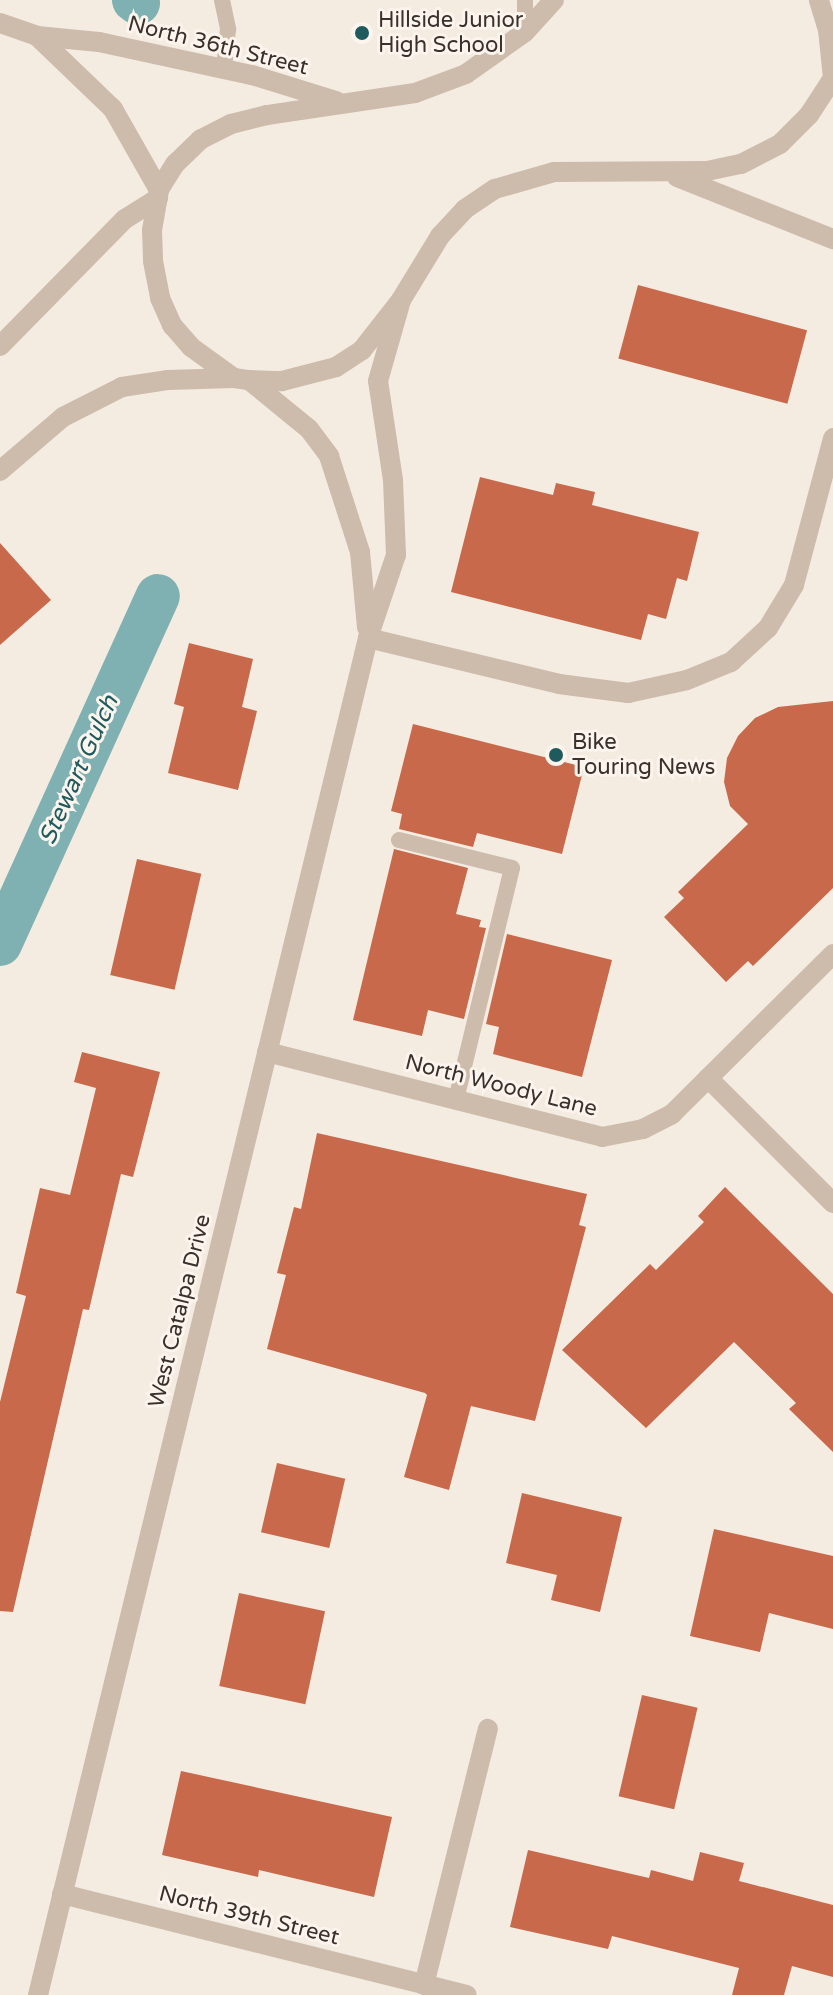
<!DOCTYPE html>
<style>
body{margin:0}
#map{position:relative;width:833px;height:1995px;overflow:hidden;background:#f4ebe1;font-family:"Varela Round",sans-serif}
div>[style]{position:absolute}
.canal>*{height:44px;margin:-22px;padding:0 22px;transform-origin:22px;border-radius:22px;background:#7fb0b2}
.building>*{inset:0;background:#c8694b;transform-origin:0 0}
.service>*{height:16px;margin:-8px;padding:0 8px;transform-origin:8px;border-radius:8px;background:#cdbbac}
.minor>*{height:20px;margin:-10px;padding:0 10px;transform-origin:10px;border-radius:10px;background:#cdbbac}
.tertiary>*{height:20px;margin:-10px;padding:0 10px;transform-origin:10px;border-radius:10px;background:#cdbbac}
.dots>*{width:22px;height:22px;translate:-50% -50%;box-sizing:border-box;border:4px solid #fbf5ee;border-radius:50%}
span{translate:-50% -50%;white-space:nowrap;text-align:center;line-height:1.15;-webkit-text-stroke:6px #fbf5ee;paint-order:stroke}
.poi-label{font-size:22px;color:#3b302b}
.left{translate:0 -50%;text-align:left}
.street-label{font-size:22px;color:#3b302b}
.water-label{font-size:24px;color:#1f5a5e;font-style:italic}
</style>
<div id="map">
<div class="canal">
<div style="left:134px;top:0;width:5px;rotate:37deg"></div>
<div style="left:0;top:944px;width:382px;rotate:-65.6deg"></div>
</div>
<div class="building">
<div style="left:638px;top:285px;width:175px;height:76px;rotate:15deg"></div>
<div style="clip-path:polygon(480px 477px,553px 495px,556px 483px,595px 492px,592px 505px,699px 532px,687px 581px,677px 578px,666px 619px,648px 614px,641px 640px,451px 592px)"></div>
<div style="clip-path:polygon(0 543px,51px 600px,0 645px)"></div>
<div style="clip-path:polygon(189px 643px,253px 659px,242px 707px,257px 711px,238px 790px,168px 773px,184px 707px,174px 704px)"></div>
<div style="clip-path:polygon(833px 701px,833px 888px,753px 966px,748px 961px,726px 982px,664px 917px,684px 898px,678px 892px,748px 824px,730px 806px,724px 782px,727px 758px,738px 736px,755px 718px,778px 707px)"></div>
<div style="clip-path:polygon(413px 724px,584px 767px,562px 854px,477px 833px,473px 847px,399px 829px,402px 814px,391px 811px)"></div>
<div style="clip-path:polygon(394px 849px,468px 868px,456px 914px,481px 920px,479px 927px,486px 928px,464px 1019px,428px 1010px,422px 1036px,353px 1020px)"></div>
<div style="left:137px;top:859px;width:66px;height:119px;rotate:13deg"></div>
<div style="clip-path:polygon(507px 934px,612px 960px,582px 1077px,493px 1054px,499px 1027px,486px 1024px)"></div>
<div style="clip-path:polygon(82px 1052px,160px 1072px,133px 1177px,121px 1174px,89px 1310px,83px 1309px,13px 1612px,0 1611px,0 1402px,26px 1296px,16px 1293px,40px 1188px,70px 1195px,96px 1088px,74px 1082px)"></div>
<div style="clip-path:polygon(317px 1133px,587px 1194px,579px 1225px,586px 1227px,535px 1421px,471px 1406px,449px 1490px,404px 1477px,427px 1395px,425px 1393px,267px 1349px,286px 1275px,277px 1273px,294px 1207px,301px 1209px)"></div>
<div style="clip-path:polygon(725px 1187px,833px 1294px,833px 1452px,789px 1409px,796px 1403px,734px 1342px,646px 1428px,562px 1350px,650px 1264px,656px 1270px,704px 1222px,698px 1216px)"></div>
<div style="left:277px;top:1463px;width:70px;height:71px;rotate:13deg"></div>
<div style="clip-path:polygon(522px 1493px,622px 1517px,600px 1612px,551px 1600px,557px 1575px,506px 1563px)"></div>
<div style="clip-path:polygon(714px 1529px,833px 1556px,833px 1629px,769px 1613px,760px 1652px,690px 1636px)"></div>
<div style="left:239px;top:1593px;width:88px;height:95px;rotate:12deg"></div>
<div style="left:642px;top:1695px;width:57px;height:104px;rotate:13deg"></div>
<div style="clip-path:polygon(181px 1771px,392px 1817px,374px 1897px,259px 1870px,258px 1877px,162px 1855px)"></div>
<div style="clip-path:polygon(528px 1850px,649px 1878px,651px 1870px,693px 1881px,700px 1852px,744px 1863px,739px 1881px,833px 1905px,833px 1977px,792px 1966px,784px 1995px,732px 1995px,739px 1968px,612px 1936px,608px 1949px,510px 1927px)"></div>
</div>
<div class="service">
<div style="left:222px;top:0;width:30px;rotate:78deg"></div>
<div style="left:228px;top:29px;width:40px;rotate:95.7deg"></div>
<div style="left:525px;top:32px;width:32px;rotate:-90deg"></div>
<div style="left:399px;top:840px;width:116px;rotate:13.9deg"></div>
<div style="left:512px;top:868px;width:239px;rotate:103.6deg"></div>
</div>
<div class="minor">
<div style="left:368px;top:638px;width:196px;rotate:13.5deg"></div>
<div style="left:559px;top:684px;width:70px;rotate:7.4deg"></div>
<div style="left:628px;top:693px;width:60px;rotate:-12.4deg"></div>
<div style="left:687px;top:680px;width:48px;rotate:-22.2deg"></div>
<div style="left:731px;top:662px;width:50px;rotate:-42.6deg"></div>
<div style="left:768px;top:628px;width:50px;rotate:-58.8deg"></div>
<div style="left:794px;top:585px;width:152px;rotate:-75.1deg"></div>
<div style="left:267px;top:1052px;width:346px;rotate:14.2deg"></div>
<div style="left:602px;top:1137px;width:42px;rotate:-11deg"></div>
<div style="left:643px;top:1129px;width:33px;rotate:-27deg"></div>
<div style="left:672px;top:1114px;width:227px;rotate:-44.8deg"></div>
<div style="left:708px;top:1078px;width:177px;rotate:45deg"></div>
<div style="left:62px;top:1894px;width:417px;rotate:14deg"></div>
<div style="left:424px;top:1985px;width:264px;rotate:-76deg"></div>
</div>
<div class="tertiary">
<div style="left:554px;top:0;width:43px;rotate:132.2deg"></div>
<div style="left:525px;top:32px;width:72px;rotate:144.6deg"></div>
<div style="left:466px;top:74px;width:54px;rotate:159.6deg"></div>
<div style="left:415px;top:93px;width:150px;rotate:171.5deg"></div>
<div style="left:267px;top:115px;width:37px;rotate:166deg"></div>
<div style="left:231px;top:124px;width:34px;rotate:153deg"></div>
<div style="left:201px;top:139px;width:36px;rotate:136deg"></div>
<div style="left:175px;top:164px;width:31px;rotate:122deg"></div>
<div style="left:159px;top:190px;width:41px;rotate:99.9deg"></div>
<div style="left:152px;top:230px;width:31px;rotate:88deg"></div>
<div style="left:153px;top:261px;width:38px;rotate:79deg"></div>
<div style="left:160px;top:298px;width:30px;rotate:66deg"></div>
<div style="left:172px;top:325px;width:29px;rotate:49deg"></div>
<div style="left:191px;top:347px;width:53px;rotate:35.8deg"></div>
<div style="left:234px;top:378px;width:15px;rotate:8deg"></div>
<div style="left:249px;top:380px;width:33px;rotate:2deg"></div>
<div style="left:282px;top:381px;width:56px;rotate:-14.5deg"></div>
<div style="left:336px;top:367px;width:31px;rotate:-33deg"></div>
<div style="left:362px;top:350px;width:63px;rotate:-52deg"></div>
<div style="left:401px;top:300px;width:75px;rotate:-58.6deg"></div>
<div style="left:440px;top:236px;width:37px;rotate:-47deg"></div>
<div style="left:465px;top:209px;width:36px;rotate:-34deg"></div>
<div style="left:495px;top:189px;width:61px;rotate:-16.1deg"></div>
<div style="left:554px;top:172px;width:153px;rotate:-0.4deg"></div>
<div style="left:707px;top:171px;width:35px;rotate:-12deg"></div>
<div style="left:741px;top:164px;width:44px;rotate:-27.1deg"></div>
<div style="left:780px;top:144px;width:41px;rotate:-45deg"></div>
<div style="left:809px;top:115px;width:44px;rotate:-57deg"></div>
<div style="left:833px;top:78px;width:48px;rotate:-95.9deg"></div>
<div style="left:828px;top:30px;width:31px;rotate:-107deg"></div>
<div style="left:0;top:23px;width:39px;rotate:19deg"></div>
<div style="left:37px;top:36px;width:62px;rotate:5.5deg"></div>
<div style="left:99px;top:42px;width:157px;rotate:12.2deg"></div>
<div style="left:252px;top:75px;width:88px;rotate:17.2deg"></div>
<div style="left:37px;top:36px;width:105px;rotate:43.8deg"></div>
<div style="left:113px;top:109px;width:93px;rotate:60.4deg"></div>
<div style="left:677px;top:177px;width:168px;rotate:21.7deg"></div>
<div style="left:0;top:346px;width:178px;rotate:-45.5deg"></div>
<div style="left:125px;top:219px;width:39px;rotate:-32deg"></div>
<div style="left:249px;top:380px;width:77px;rotate:39.2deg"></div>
<div style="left:309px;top:429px;width:34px;rotate:53deg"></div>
<div style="left:329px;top:456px;width:101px;rotate:72.1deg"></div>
<div style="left:360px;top:552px;width:76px;rotate:84.7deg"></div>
<div style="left:0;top:471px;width:83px;rotate:-40.6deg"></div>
<div style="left:63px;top:417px;width:66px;rotate:-27deg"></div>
<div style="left:122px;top:387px;width:47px;rotate:-8.7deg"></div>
<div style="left:168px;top:380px;width:66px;rotate:-1.7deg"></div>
<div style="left:38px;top:1995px;width:1397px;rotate:-76.33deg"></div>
<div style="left:368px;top:638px;width:88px;rotate:-71.4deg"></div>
<div style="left:396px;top:555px;width:75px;rotate:-92.3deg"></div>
<div style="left:393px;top:480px;width:100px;rotate:-98.6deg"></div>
<div style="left:378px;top:381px;width:84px;rotate:-74.1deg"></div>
</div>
<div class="dots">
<div style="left:362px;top:33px;background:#1f5a5e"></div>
<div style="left:556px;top:755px;background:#1f5a5e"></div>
</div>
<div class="poi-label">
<span class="left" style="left:378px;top:33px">Hillside Junior<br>High School</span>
<span class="left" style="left:572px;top:755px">Bike<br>Touring News</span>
</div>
<div class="street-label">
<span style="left:218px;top:46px;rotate:14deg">North 36th Street</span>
<span style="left:501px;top:1086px;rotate:14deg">North Woody Lane</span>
<span style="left:180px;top:1311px;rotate:-76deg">West Catalpa Drive</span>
<span style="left:249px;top:1916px;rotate:14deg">North 39th Street</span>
</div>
<div class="water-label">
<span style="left:79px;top:770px;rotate:-66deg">Stewart Gulch</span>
</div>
</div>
